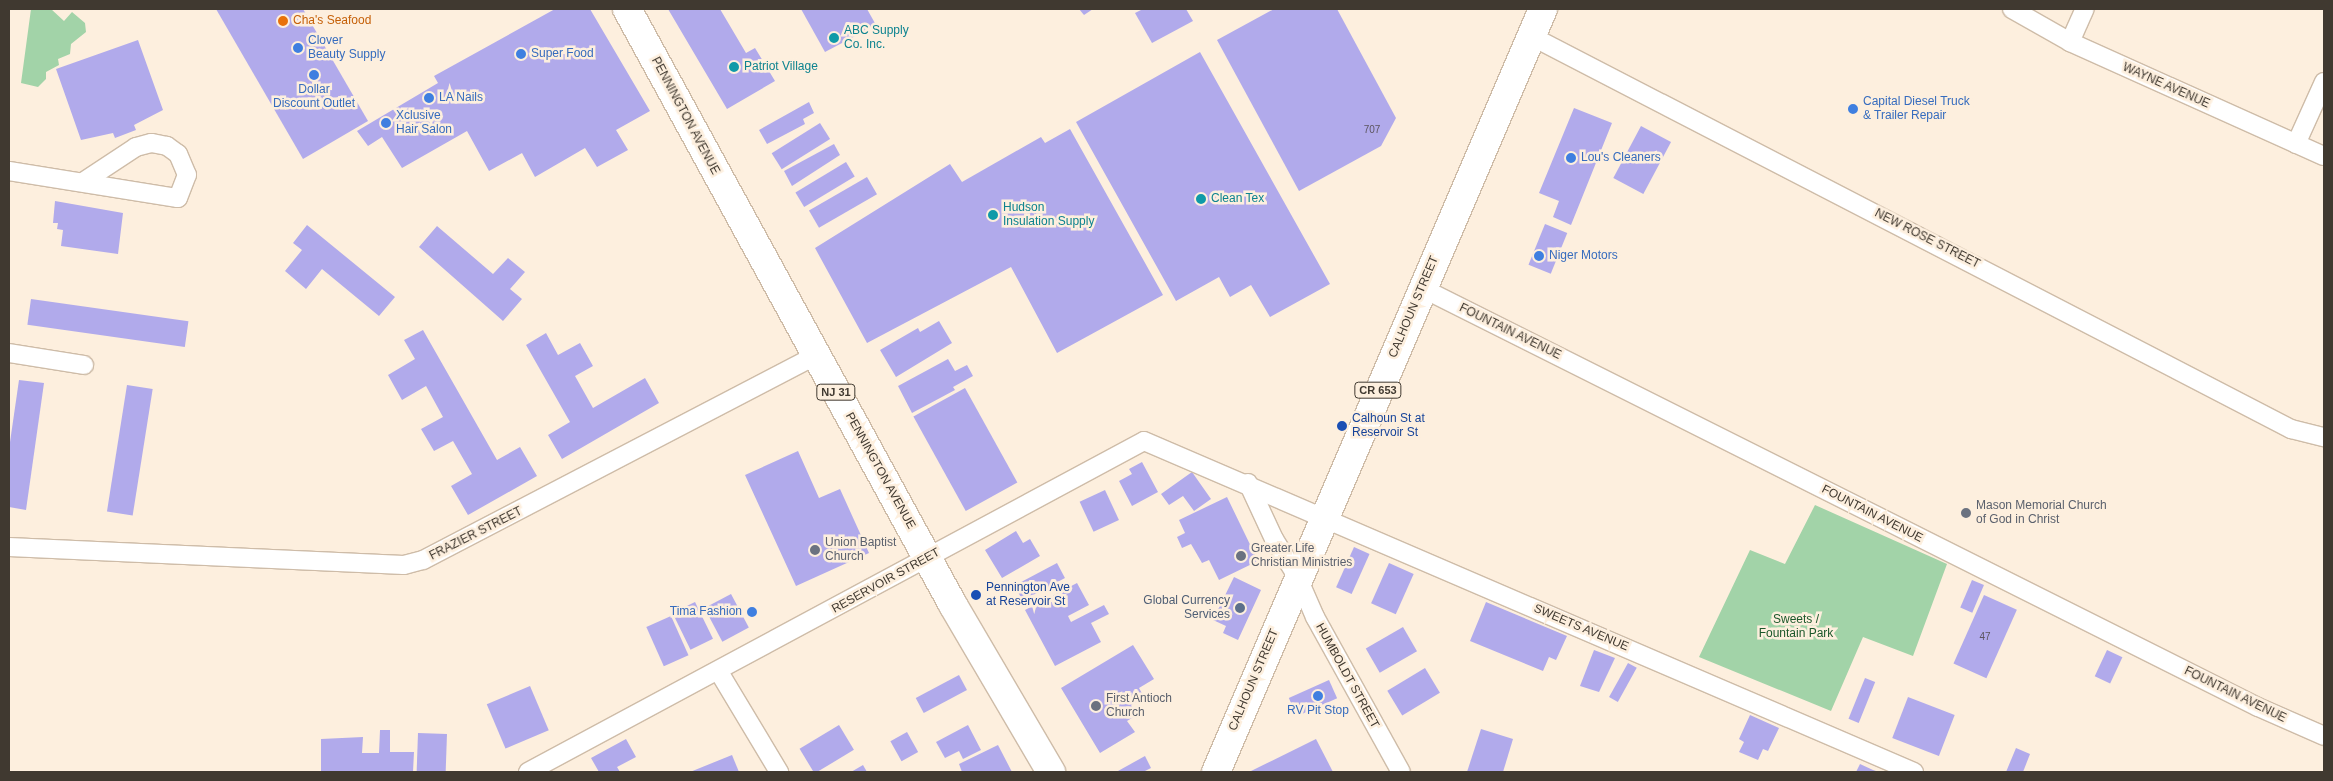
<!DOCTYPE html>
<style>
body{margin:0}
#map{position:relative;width:2333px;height:781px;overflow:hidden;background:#fdefde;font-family:Helvetica,sans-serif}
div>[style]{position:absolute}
.green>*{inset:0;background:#a2d3a8}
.building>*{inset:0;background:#b1aaeb;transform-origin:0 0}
.roads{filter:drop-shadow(1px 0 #cebca8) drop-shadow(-1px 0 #cebca8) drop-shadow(0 1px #cebca8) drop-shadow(0 -1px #cebca8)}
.street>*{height:18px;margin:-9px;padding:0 9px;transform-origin:9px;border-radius:9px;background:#fff}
.primary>*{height:28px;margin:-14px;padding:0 14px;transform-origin:14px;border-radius:14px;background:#fff}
.dots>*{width:14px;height:14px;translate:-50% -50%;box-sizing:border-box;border:2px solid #fdefde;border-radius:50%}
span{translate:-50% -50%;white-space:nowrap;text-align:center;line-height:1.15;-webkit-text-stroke:5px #fdefde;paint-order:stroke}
.number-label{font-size:10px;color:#5c555f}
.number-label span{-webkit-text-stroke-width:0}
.shield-label span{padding:1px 4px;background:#fdefde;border:1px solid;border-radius:4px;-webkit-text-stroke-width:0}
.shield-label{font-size:11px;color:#403930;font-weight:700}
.food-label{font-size:12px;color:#c56008}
.left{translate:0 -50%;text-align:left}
.culture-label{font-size:12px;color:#0d838f}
.shop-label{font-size:12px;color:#366cbe}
.right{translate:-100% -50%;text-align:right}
.street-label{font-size:12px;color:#403930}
.transit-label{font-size:12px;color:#164399}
.worship-label{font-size:12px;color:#5b616d}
.service-label{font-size:12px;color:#4e5e75}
.park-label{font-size:12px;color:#1c582b}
.frame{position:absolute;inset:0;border:10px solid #403930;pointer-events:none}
</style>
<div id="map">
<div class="green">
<div style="clip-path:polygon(31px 9px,51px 9px,64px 21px,72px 12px,85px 23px,86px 32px,71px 44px,70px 54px,58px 59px,59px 65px,46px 72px,46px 79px,38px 87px,21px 83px)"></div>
<div style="clip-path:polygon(1815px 505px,1947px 564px,1913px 656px,1863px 637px,1831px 711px,1699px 657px,1750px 550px,1785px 564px)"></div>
</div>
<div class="building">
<div style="clip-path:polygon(216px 9px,303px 9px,368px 121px,303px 159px)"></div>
<div style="clip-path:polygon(555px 9px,590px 9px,650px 111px,616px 130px,628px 150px,597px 167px,585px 148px,535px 177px,522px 153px,489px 171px,467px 131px,402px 168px,382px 137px,368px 146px,357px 131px,438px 83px,434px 76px)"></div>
<div style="clip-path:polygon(668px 9px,720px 9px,746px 53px,755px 48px,775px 81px,727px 109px)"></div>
<div style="clip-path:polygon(801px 9px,867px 9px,876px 25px,825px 52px)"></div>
<div style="clip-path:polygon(1079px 9px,1093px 9px,1084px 15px)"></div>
<div style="clip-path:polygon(1143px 9px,1186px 9px,1193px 21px,1152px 43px,1135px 13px)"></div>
<div style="clip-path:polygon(1274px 9px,1337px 9px,1396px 118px,1381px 146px,1299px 191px,1217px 40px)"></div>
<div style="clip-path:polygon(138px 40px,163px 110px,134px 125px,136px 130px,115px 138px,113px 133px,81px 140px,56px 69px)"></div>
<div style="clip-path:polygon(1200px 52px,1330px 284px,1270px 317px,1251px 285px,1230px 297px,1219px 277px,1176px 301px,1076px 122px)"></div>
<div style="clip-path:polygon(809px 102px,814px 113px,803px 119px,805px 124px,767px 144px,759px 130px)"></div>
<div style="clip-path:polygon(1574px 108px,1612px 123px,1571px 225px,1553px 217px,1559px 201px,1539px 193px)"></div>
<div style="left:820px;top:123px;width:19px;height:57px;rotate:58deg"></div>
<div style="left:1641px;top:126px;width:34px;height:59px;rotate:28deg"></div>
<div style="clip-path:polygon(1070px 129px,1163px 295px,1057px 353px,1011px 267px,867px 343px,815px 248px,950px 164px,962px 182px,1041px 137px,1045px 143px)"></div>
<div style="clip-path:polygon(834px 144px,840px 155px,792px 186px,784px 171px)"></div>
<div style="left:846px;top:162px;width:17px;height:59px;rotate:59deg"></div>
<div style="left:867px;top:177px;width:20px;height:67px;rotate:60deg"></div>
<div style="clip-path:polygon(55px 201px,123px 213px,118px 254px,61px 246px,63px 230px,57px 229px,58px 223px,53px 223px)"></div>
<div style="left:1545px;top:224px;width:24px;height:44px;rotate:22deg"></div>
<div style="clip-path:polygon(307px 225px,395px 297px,379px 316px,322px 269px,306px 289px,285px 271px,302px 250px,293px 243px)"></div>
<div style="clip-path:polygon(437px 226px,493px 274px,508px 258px,525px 272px,510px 289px,522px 299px,503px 321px,419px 247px)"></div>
<div style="left:31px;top:299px;width:159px;height:26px;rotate:8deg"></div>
<div style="clip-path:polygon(939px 321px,952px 343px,896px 377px,880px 350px,918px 328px,920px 332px)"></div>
<div style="clip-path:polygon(423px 330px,497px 460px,520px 447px,537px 476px,468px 515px,451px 486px,472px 474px,453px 441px,434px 451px,421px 429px,443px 417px,426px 386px,402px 400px,388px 375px,415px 359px,404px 340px)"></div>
<div style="clip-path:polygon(546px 333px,558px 355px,580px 343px,593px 366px,575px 376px,593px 408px,645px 378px,659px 403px,562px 459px,548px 435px,570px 422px,526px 345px)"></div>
<div style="clip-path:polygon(948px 359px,955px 371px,967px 365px,973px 376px,953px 387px,955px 390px,912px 413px,898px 386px)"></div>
<div style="clip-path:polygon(19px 380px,44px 383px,26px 510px,9px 507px,9px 449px)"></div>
<div style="left:127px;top:385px;width:26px;height:128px;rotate:9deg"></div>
<div style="left:965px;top:388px;width:108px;height:59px;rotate:61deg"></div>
<div style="clip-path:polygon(798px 451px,819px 498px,840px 489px,869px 553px,796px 586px,745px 475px)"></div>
<div style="clip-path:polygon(1142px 462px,1158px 492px,1132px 506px,1119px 481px,1132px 474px,1129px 469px)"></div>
<div style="clip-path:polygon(1192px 472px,1211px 499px,1194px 511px,1183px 496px,1169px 505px,1161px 494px)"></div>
<div style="left:1105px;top:490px;width:33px;height:28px;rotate:65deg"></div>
<div style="clip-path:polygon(1227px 497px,1258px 561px,1219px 580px,1209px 560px,1202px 563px,1191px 544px,1182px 548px,1177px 537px,1185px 533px,1179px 520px)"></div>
<div style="clip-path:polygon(1016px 531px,1023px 543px,1030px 539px,1040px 556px,1002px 578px,985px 550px)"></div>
<div style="left:1354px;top:547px;width:17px;height:44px;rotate:24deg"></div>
<div style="left:1057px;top:563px;width:17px;height:48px;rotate:62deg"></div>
<div style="left:1389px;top:563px;width:27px;height:44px;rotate:24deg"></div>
<div style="clip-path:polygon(1234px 577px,1261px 590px,1238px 640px,1223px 633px,1226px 626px,1213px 620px)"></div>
<div style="left:1972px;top:580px;width:13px;height:30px;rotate:23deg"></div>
<div style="clip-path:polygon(1077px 583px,1089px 605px,1068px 616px,1071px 622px,1104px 605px,1109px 614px,1091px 623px,1101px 642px,1055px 666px,1025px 610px)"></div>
<div style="left:731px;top:594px;width:38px;height:30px;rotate:62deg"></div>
<div style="left:1984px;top:595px;width:36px;height:75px;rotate:24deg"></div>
<div style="left:695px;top:602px;width:41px;height:25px;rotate:64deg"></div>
<div style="clip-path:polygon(1486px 602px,1567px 636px,1556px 660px,1549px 657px,1543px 671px,1470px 641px)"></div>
<div style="left:671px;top:616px;width:43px;height:27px;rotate:66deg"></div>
<div style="left:1403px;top:627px;width:28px;height:43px;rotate:60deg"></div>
<div style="clip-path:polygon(1133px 645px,1154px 679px,1139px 688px,1144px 697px,1131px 705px,1137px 715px,1127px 721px,1135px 732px,1100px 753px,1061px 688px)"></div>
<div style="clip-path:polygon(1594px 650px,1615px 658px,1599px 692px,1580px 686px)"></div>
<div style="left:2107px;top:650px;width:17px;height:29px;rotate:25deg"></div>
<div style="left:1628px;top:663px;width:10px;height:39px;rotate:29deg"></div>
<div style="left:1425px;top:668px;width:29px;height:44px;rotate:59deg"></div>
<div style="left:959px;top:675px;width:17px;height:49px;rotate:62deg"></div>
<div style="left:1865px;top:678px;width:11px;height:44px;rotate:22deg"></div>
<div style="left:1329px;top:680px;width:20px;height:44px;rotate:66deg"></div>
<div style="left:530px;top:686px;width:48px;height:47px;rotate:67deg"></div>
<div style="left:1908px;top:697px;width:50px;height:44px;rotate:21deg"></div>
<div style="clip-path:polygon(1750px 715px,1779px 728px,1768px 751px,1763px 749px,1758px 760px,1739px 752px,1744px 742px,1739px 739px)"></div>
<div style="left:839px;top:725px;width:29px;height:46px;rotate:59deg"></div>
<div style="clip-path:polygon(968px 725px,981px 750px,963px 759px,959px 751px,945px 758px,936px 742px)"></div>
<div style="clip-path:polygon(1481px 729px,1513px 739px,1503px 772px,1467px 772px)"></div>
<div style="clip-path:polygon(380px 730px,390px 730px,390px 752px,414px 752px,413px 772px,321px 772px,321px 739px,363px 737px,362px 753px,379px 753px)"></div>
<div style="left:907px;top:732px;width:23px;height:19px;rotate:61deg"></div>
<div style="left:418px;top:733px;width:29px;height:39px;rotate:2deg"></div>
<div style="clip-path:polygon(626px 739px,636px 757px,617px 767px,620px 772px,599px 772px,591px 758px)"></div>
<div style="clip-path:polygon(1316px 739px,1333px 772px,1249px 772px)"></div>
<div style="clip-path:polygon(998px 745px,1012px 772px,962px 772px,959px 764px)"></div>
<div style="clip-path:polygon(2016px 748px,2030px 754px,2023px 772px,2006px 772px)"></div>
<div style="clip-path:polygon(732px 755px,739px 772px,690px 772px)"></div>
<div style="clip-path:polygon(1145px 756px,1151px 768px,1143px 772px,1118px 771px)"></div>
<div style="clip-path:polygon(1860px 764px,1873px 770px,1879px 772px,1856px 772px)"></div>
<div style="clip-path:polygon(863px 765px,867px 772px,851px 772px)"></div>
</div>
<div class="roads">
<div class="street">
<div style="left:2012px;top:9px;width:67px;rotate:29.6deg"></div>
<div style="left:2070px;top:42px;width:278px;rotate:24.2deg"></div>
<div style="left:1531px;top:36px;width:856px;rotate:27.34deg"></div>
<div style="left:2291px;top:429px;width:34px;rotate:14deg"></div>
<div style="left:2070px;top:42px;width:36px;rotate:-66deg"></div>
<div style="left:2296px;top:144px;width:68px;rotate:-65.7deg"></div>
<div style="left:9px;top:171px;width:171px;rotate:9.1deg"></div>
<div style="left:178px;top:198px;width:25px;rotate:-69deg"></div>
<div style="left:187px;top:175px;width:23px;rotate:-113deg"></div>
<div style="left:178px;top:154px;width:14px;rotate:-144deg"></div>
<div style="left:167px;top:146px;width:16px;rotate:-169deg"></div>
<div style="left:151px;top:143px;width:16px;rotate:165deg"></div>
<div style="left:136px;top:147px;width:64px;rotate:146.6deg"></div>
<div style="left:1422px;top:288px;width:935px;rotate:26.62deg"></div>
<div style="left:2258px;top:707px;width:72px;rotate:23.7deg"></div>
<div style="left:9px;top:353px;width:76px;rotate:9.1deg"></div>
<div style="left:1248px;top:483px;width:62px;rotate:65.1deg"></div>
<div style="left:1274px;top:539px;width:46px;rotate:58.4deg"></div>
<div style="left:1298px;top:578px;width:43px;rotate:66.4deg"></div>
<div style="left:1315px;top:617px;width:177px;rotate:61deg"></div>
<div style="left:9px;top:547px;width:395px;rotate:2.6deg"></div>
<div style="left:404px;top:565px;width:20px;rotate:-15deg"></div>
<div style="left:423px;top:560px;width:444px;rotate:-27.5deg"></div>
<div style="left:719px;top:672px;width:117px;rotate:59deg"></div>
<div style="left:528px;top:772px;width:699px;rotate:-28.25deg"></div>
<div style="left:1144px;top:441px;width:838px;rotate:23.26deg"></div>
</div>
<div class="primary">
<div style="left:627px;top:9px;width:679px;rotate:61.32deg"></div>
<div style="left:953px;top:605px;width:194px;rotate:59.6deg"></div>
<div style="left:1216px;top:772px;width:830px;rotate:-66.8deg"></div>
</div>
</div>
<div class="dots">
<div style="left:283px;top:21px;background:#e8710a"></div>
<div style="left:834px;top:38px;background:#0f9aa8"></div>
<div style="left:298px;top:48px;background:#3f7fe0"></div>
<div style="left:521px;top:54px;background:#3f7fe0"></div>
<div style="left:734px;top:67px;background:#0f9aa8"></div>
<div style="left:314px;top:75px;background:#3f7fe0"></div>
<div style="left:429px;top:98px;background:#3f7fe0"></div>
<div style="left:1853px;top:109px;background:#3f7fe0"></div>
<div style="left:386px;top:123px;background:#3f7fe0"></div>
<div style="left:1571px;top:158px;background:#3f7fe0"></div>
<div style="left:1201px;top:199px;background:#0f9aa8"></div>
<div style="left:993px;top:215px;background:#0f9aa8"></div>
<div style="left:1539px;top:256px;background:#3f7fe0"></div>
<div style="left:1342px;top:426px;background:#1a4fb4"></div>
<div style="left:1966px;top:513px;background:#6b7280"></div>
<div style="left:815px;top:550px;background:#6b7280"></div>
<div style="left:1241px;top:556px;background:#6b7280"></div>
<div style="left:976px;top:595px;background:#1a4fb4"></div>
<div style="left:1240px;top:608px;background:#5c6f8a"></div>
<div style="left:752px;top:612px;background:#3f7fe0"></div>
<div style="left:1318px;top:696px;background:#3f7fe0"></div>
<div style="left:1096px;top:706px;background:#6b7280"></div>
</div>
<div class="number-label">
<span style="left:1372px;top:130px">707</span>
<span style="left:1985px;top:637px">47</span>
</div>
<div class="shield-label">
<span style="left:1378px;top:390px">CR 653</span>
<span style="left:836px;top:392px">NJ 31</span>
</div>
<div class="food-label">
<span class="left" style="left:293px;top:21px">Cha's Seafood</span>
</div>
<div class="culture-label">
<span class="left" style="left:844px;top:38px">ABC Supply<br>Co. Inc.</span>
<span class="left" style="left:744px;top:67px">Patriot Village</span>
<span class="left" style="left:1211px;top:199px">Clean Tex</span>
<span class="left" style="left:1003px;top:215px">Hudson<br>Insulation Supply</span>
</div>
<div class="shop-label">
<span class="left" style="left:308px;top:48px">Clover<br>Beauty Supply</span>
<span class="left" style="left:531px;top:54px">Super Food</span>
<span style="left:314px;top:97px">Dollar<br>Discount Outlet</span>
<span class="left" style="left:439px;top:98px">LA Nails</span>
<span class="left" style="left:1863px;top:109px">Capital Diesel Truck<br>&amp; Trailer Repair</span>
<span class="left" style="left:396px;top:123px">Xclusive<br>Hair Salon</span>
<span class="left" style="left:1581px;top:158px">Lou's Cleaners</span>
<span class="left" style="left:1549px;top:256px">Niger Motors</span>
<span class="right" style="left:742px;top:612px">Tima Fashion</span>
<span style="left:1318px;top:711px">RV Pit Stop</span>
</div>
<div class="street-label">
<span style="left:2166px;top:86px;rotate:24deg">WAYNE AVENUE</span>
<span style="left:685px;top:116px;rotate:62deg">PENNINGTON AVENUE</span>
<span style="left:1927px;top:239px;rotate:27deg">NEW ROSE STREET</span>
<span style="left:1414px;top:307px;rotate:-67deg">CALHOUN STREET</span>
<span style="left:1510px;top:332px;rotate:26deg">FOUNTAIN AVENUE</span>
<span style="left:880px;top:471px;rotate:61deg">PENNINGTON AVENUE</span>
<span style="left:1872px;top:514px;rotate:27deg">FOUNTAIN AVENUE</span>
<span style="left:476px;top:534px;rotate:-27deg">FRAZIER STREET</span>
<span style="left:886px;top:581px;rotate:-29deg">RESERVOIR STREET</span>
<span style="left:1581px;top:628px;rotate:23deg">SWEETS AVENUE</span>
<span style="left:1347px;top:676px;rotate:61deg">HUMBOLDT STREET</span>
<span style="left:1254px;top:680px;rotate:-67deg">CALHOUN STREET</span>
<span style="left:2235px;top:695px;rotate:26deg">FOUNTAIN AVENUE</span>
</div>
<div class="transit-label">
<span class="left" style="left:1352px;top:426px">Calhoun St at<br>Reservoir St</span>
<span class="left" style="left:986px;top:595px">Pennington Ave<br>at Reservoir St</span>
</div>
<div class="worship-label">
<span class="left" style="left:1976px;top:513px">Mason Memorial Church<br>of God in Christ</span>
<span class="left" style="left:825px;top:550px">Union Baptist<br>Church</span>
<span class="left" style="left:1251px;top:556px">Greater Life<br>Christian Ministries</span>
<span class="left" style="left:1106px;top:706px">First Antioch<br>Church</span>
</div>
<div class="service-label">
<span class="right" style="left:1230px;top:608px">Global Currency<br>Services</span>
</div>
<div class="park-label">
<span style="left:1796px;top:627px">Sweets /<br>Fountain Park</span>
</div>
<div class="frame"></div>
</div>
